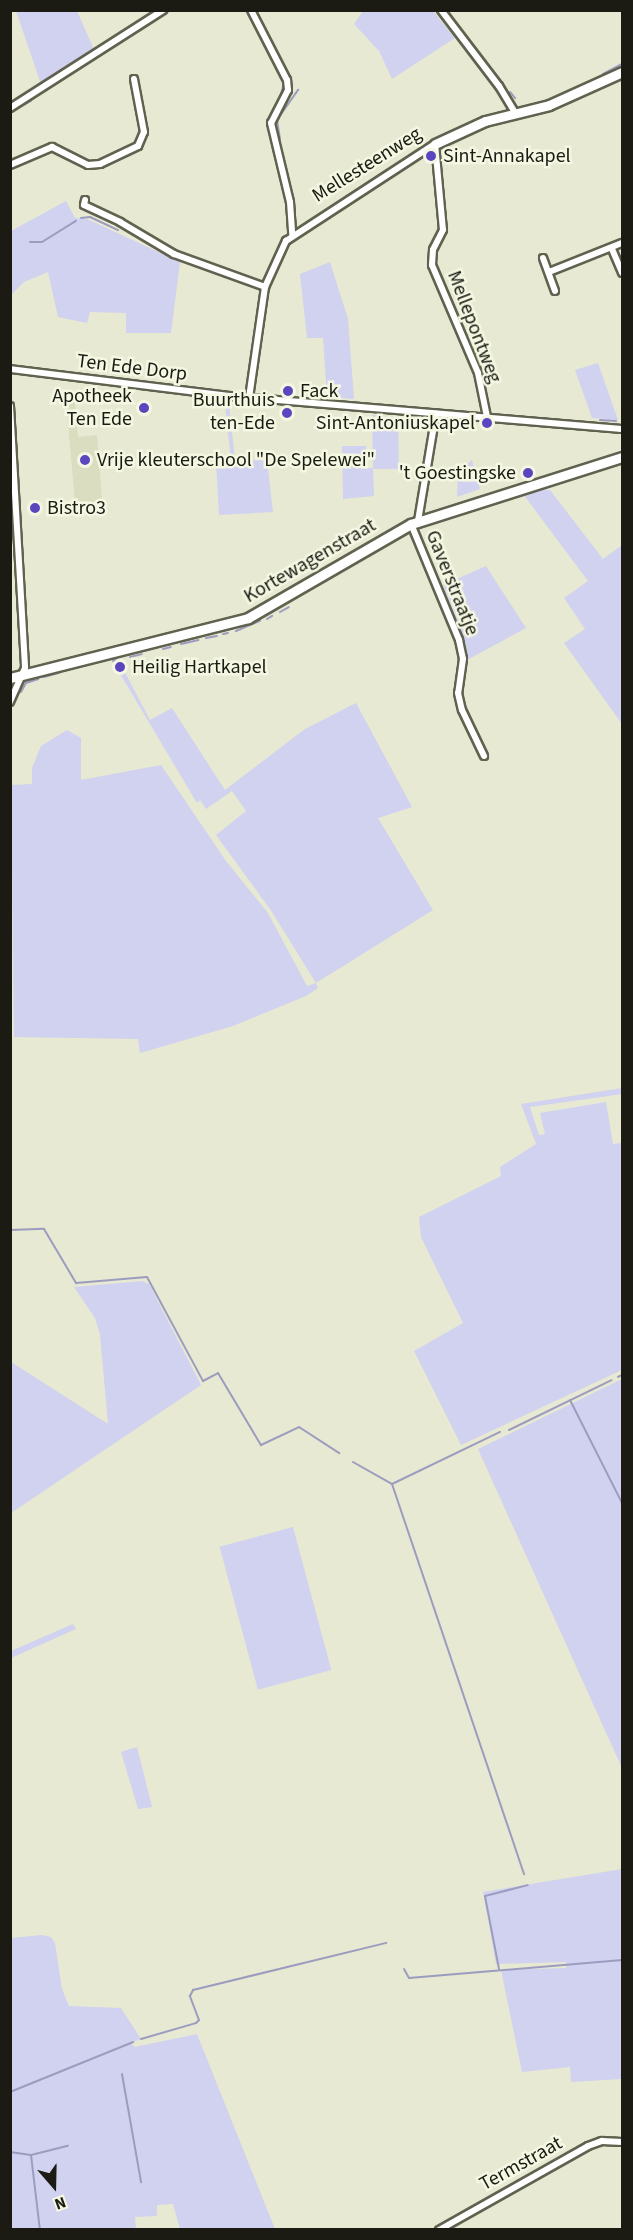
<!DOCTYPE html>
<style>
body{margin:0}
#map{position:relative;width:633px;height:2240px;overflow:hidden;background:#e7e9d3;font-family:"Source Sans 3",sans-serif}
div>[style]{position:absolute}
.built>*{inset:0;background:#daddc0}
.green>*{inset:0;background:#d1d1f0;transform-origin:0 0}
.stream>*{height:2px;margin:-1px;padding:0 1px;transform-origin:1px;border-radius:1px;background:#9c9cbf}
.roads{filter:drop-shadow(2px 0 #60624f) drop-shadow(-2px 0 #60624f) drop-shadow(0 2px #60624f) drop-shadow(0 -2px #60624f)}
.street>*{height:6px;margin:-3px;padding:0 3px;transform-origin:3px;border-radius:3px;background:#fff}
.secondary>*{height:9px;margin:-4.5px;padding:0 4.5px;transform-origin:4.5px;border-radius:4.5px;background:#fff}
.dots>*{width:16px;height:16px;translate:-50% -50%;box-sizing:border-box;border:3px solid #f4f7e1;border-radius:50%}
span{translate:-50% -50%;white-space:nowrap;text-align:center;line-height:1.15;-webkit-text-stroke:5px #f4f7e1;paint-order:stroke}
.poi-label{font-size:20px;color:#1b1b14}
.left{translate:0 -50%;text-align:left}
.right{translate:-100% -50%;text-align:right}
.street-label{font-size:20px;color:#1b1b14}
.frame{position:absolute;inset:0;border:12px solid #1b1b14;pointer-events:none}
.north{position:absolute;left:24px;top:2156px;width:60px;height:60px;-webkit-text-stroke:4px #f4f7e1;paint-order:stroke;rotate:160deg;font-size:16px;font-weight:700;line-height:24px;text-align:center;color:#1b1b14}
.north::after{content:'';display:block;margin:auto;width:21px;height:27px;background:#1b1b14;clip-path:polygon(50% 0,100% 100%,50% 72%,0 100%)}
</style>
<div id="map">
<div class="built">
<div style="clip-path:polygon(65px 391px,74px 393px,78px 437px,97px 435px,103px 511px,76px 512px)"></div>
</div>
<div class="green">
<div style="clip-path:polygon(16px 11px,77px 11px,96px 54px,42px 87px)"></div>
<div style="clip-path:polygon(363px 11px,433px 11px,455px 38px,392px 79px,379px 51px,354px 24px)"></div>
<div style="clip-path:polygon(66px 201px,75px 218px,87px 219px,180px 262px,171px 333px,126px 333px,126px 313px,90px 312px,87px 323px,58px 317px,48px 272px,24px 282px,11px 295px,11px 231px)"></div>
<div style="clip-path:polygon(330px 262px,348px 319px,354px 399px,327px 397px,323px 338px,307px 338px,300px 274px)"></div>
<div style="clip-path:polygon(598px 363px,599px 366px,618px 420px,592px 418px,575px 370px)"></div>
<div style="clip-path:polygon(225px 404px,229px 404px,235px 461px,267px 460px,273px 512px,219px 515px,216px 462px,231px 461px)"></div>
<div style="clip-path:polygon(372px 415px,398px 418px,399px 469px,373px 469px,374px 496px,343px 499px,342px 446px,366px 446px,367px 468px,373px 468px)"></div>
<div style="clip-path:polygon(472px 460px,480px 489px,457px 497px,458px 472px)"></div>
<div style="clip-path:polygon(541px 489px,550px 490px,603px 559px,622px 545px,622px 724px,564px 643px,585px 629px,564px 598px,588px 581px,523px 494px)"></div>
<div style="clip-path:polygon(486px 566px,526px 628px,467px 660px,460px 627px,443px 585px)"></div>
<div style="clip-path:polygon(119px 661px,150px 720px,172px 708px,225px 790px,305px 729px,356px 703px,412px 807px,378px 818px,433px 910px,316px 983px,318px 988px,306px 996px,233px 1026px,140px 1053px,138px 1039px,14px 1037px,11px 785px,32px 784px,32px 768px,41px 746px,67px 730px,81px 738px,81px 780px,161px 765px,226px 861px,268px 913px,307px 986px,316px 983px,270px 909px,216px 835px,246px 811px,232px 791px,206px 809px,200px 800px,197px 803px,113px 662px)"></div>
<div style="clip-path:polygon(622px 1088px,622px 1094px,530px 1107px,539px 1135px,545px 1134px,540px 1113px,606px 1102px,613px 1144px,622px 1143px,622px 1370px,461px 1445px,414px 1351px,463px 1323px,421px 1237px,419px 1217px,501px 1176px,500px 1167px,536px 1144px,521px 1104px)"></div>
<div style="clip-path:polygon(142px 1281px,149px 1284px,201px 1385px,11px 1513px,11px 1362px,108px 1424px,100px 1335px,95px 1318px,74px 1287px)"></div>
<div style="clip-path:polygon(622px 1379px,622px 1768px,478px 1449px)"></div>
<div style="left:293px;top:1527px;width:148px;height:76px;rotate:75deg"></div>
<div style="clip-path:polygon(73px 1624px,76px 1629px,11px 1658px,11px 1651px)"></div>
<div style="clip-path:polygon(137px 1747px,152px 1807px,138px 1809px,121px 1752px)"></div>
<div style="clip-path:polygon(622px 1869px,622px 2079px,571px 2082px,570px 2067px,522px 2072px,501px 1970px,566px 1968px,566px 1962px,496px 1964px,483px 1892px)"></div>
<div style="clip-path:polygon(42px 1935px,51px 1937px,55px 1943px,62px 1989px,69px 2006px,121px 2008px,141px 2039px,130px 2043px,135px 2047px,197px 2034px,275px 2229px,180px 2229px,173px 2204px,157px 2205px,157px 2216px,135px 2217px,136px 2229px,11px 2229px,11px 1938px)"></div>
</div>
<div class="stream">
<div style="left:603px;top:74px;width:21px;rotate:-28deg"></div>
<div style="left:510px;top:92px;width:8px;rotate:50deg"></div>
<div style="left:280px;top:98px;width:16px;rotate:-75deg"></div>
<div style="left:10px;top:112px;width:24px;rotate:-28deg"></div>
<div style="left:280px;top:139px;width:19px;rotate:-99deg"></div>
<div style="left:277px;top:120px;width:37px;rotate:-55deg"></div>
<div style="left:81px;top:218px;width:9px;rotate:-6deg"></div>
<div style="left:90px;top:217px;width:31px;rotate:25deg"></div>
<div style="left:30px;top:242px;width:12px"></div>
<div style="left:42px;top:242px;width:40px;rotate:-32deg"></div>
<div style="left:600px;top:420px;width:16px;rotate:4deg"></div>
<div style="left:280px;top:612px;width:10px;rotate:-29deg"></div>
<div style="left:267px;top:619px;width:6px;rotate:-31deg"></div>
<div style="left:236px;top:631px;width:26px;rotate:-23deg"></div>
<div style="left:223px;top:634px;width:5px;rotate:-11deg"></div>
<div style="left:206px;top:638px;width:11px;rotate:-10deg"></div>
<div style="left:181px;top:644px;width:18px;rotate:-13deg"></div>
<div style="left:163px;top:649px;width:8px;rotate:-14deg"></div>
<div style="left:130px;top:657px;width:12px;rotate:-14deg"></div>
<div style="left:113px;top:661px;width:3px;rotate:-18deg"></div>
<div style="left:44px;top:677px;width:16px;rotate:-15deg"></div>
<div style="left:21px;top:692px;width:10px;rotate:-61deg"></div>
<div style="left:26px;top:683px;width:13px;rotate:-18deg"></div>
<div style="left:10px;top:1230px;width:34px;rotate:-2deg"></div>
<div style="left:44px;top:1229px;width:63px;rotate:59.3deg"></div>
<div style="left:76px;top:1283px;width:71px;rotate:-4.8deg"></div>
<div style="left:147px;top:1277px;width:118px;rotate:61.7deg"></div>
<div style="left:203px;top:1381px;width:17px;rotate:-28deg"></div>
<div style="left:218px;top:1373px;width:84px;rotate:59.2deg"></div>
<div style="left:261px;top:1445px;width:42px;rotate:-25.3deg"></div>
<div style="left:299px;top:1427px;width:48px;rotate:33deg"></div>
<div style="left:618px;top:1377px;width:4px;rotate:-27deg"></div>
<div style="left:570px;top:1400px;width:115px;rotate:63.2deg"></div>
<div style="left:509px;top:1430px;width:114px;rotate:-25.9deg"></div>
<div style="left:353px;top:1462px;width:45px;rotate:29.4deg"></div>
<div style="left:392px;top:1484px;width:120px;rotate:-25.7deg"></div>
<div style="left:392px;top:1484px;width:412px;rotate:71.3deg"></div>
<div style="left:404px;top:1969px;width:10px;rotate:61deg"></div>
<div style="left:409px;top:1978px;width:214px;rotate:-4.8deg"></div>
<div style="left:499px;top:1969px;width:74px;rotate:-100.9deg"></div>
<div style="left:485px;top:1896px;width:44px;rotate:-14.3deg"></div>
<div style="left:141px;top:2039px;width:57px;rotate:-16.2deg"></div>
<div style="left:196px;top:2023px;width:4px;rotate:-45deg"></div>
<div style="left:199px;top:2020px;width:26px;rotate:-111deg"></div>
<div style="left:190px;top:1996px;width:7px;rotate:-63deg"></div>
<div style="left:193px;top:1990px;width:199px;rotate:-13.7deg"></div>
<div style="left:122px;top:2074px;width:110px;rotate:80deg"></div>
<div style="left:10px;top:2092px;width:133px;rotate:-22.1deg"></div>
<div style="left:10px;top:2152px;width:21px;rotate:8deg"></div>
<div style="left:31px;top:2155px;width:38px;rotate:-14deg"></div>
<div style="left:31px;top:2155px;width:76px;rotate:83.2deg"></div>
</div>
<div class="roads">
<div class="street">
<div style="left:251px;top:10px;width:79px;rotate:62.8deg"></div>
<div style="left:287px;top:80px;width:10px;rotate:84deg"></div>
<div style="left:288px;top:90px;width:37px;rotate:117deg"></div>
<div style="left:271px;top:123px;width:81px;rotate:76.5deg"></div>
<div style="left:290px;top:202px;width:32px;rotate:86deg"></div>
<div style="left:441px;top:10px;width:96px;rotate:52.7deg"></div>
<div style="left:499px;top:86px;width:31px;rotate:59deg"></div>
<div style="left:10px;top:108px;width:182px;rotate:-32.6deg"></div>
<div style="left:10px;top:165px;width:46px;rotate:-23.2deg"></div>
<div style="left:52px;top:147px;width:40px;rotate:26.6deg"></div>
<div style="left:88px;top:165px;width:12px;rotate:-5deg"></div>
<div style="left:100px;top:164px;width:42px;rotate:-25.3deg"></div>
<div style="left:138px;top:146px;width:15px;rotate:-67deg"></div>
<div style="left:144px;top:132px;width:54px;rotate:-100.7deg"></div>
<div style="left:85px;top:200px;width:5px;rotate:101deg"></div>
<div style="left:84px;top:205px;width:40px;rotate:25deg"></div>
<div style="left:120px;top:222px;width:63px;rotate:30.7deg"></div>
<div style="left:174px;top:254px;width:97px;rotate:19.9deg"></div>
<div style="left:612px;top:249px;width:26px;rotate:67deg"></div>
<div style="left:543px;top:258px;width:35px;rotate:70deg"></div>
<div style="left:549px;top:272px;width:79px;rotate:-21.7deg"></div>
<div style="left:10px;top:369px;width:222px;rotate:7deg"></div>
<div style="left:230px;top:396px;width:393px;rotate:4.8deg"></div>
<div style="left:249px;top:398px;width:112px;rotate:-81.8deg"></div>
<div style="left:265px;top:287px;width:51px;rotate:-65.5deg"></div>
<div style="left:286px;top:241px;width:178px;rotate:-33.1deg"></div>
<div style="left:435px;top:144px;width:86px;rotate:84.7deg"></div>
<div style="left:443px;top:230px;width:22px;rotate:117deg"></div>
<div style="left:433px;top:250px;width:15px;rotate:94deg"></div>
<div style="left:432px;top:265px;width:117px;rotate:66.9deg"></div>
<div style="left:478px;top:373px;width:45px;rotate:78.4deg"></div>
<div style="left:10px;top:406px;width:262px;rotate:86.7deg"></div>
<div style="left:25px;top:668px;width:37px;rotate:114deg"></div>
<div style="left:418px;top:521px;width:109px;rotate:-80.5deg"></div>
<div style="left:411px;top:524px;width:126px;rotate:67.5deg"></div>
<div style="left:459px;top:640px;width:19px;rotate:78deg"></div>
<div style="left:463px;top:659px;width:34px;rotate:98deg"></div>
<div style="left:458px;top:693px;width:17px;rotate:77deg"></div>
<div style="left:462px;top:710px;width:51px;rotate:64.4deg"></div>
<div style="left:439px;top:2230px;width:171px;rotate:-29.4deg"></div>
<div style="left:588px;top:2146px;width:15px;rotate:-20deg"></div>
<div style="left:602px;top:2141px;width:20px;rotate:3deg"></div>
</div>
<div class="secondary">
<div style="left:435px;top:144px;width:55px;rotate:-24.7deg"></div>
<div style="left:485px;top:121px;width:66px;rotate:-14deg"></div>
<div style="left:549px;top:105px;width:80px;rotate:-24.3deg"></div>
<div style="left:10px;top:678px;width:245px;rotate:-14.1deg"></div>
<div style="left:248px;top:618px;width:188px;rotate:-30deg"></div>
<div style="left:411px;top:524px;width:221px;rotate:-17.6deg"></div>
</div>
</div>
<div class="dots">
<div style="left:431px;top:156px;background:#5c46bf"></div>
<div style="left:288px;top:391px;background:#5c46bf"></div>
<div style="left:144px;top:408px;background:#5c46bf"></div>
<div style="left:287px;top:413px;background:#5c46bf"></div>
<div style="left:487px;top:423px;background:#5c46bf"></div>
<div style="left:85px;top:460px;background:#5c46bf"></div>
<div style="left:528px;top:473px;background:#5c46bf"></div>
<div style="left:35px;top:508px;background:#5c46bf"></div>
<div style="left:120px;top:667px;background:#5c46bf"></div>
</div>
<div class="poi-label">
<span class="left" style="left:443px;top:156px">Sint-Annakapel</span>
<span class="left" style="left:300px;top:391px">Fack</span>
<span class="right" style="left:132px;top:408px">Apotheek<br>Ten Ede</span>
<span class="right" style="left:275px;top:412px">Buurthuis<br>ten-Ede</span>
<span class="right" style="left:475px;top:423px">Sint-Antoniuskapel</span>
<span class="left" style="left:97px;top:460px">Vrije kleuterschool "De Spelewei"</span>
<span class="right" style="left:516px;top:473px">'t Goestingske</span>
<span class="left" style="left:47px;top:508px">Bistro3</span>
<span class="left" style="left:132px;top:667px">Heilig Hartkapel</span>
</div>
<div class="street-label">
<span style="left:367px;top:165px;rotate:-32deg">Mellesteenweg</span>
<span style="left:474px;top:327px;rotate:69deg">Mellepontweg</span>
<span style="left:132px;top:368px;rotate:7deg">Ten Ede Dorp</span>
<span style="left:310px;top:561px;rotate:-30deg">Kortewagenstraat</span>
<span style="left:452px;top:583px;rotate:68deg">Gaverstraatje</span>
<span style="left:521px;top:2164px;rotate:-29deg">Termstraat</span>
</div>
<div class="frame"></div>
<div class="north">N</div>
</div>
